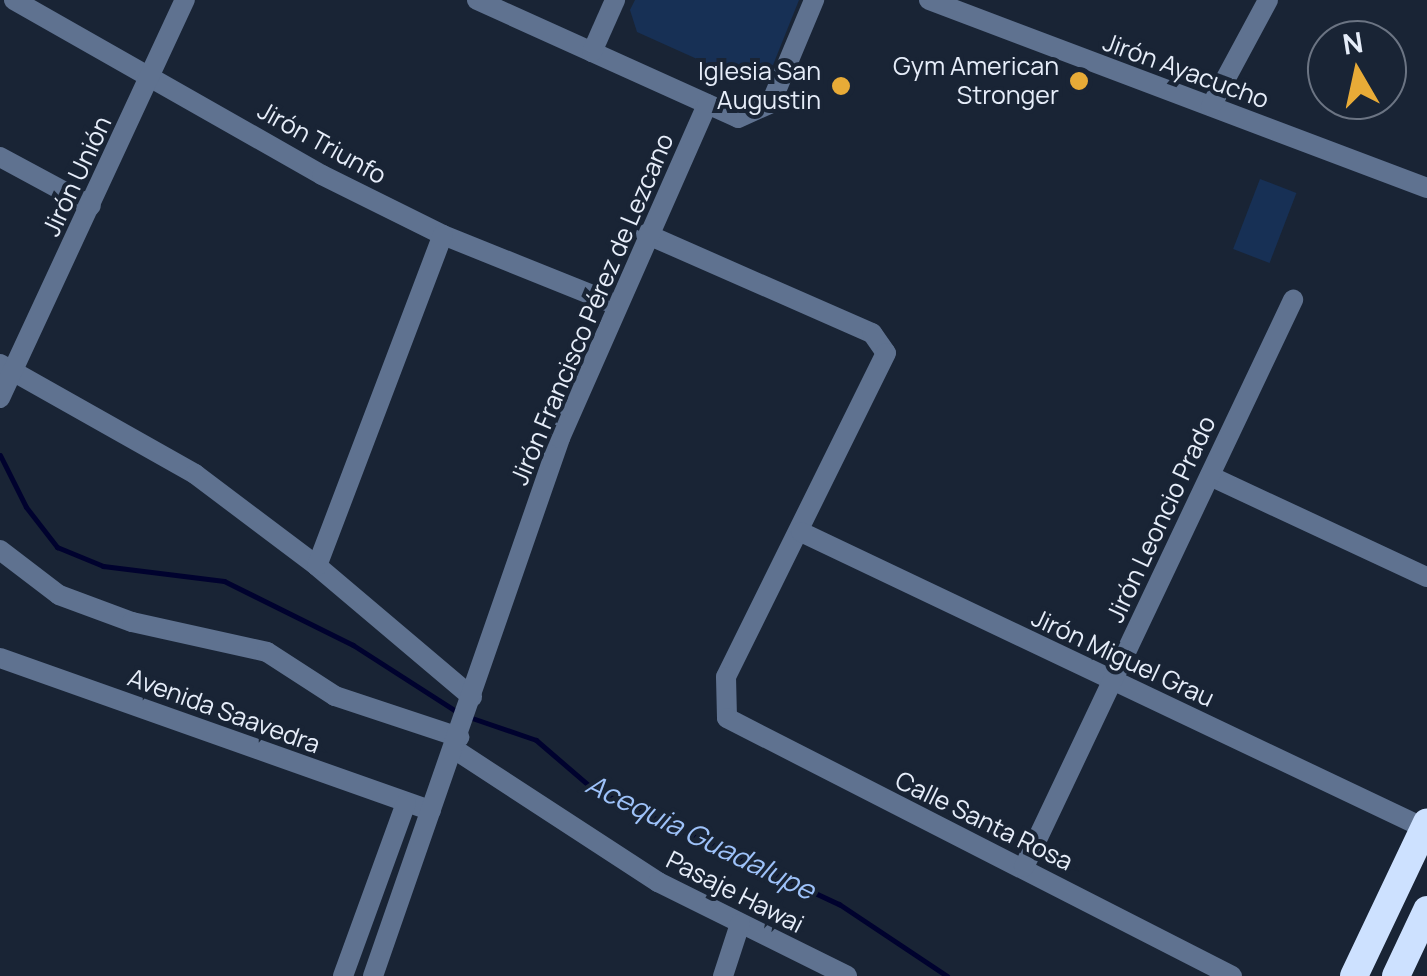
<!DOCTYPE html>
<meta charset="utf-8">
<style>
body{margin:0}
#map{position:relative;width:1427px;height:976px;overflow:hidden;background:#192435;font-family:Manrope,sans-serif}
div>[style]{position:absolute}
.green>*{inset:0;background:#173055;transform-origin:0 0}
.stream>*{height:5px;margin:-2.5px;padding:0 2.5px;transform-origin:2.5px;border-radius:2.5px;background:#00022e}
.minor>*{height:20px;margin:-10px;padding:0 10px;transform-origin:10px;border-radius:10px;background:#5f7290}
.highway>*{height:28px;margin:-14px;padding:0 14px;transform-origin:14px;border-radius:14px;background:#cde1ff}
.dots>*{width:28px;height:28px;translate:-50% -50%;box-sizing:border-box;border:5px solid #192435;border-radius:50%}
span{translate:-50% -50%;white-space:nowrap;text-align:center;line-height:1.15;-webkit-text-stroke:8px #192435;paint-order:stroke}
.poi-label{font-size:25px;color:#e6edf9}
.right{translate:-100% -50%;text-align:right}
.street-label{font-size:25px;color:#e6edf9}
.water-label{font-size:28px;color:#9ec2f9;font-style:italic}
.north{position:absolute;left:1307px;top:20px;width:100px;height:100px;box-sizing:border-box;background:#192435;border:2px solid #6b7483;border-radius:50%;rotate:351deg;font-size:28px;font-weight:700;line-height:40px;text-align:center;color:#e6edf9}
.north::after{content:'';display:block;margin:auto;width:35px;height:45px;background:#e8ab37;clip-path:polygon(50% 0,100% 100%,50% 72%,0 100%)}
</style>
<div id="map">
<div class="green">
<div style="clip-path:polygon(635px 0,799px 0,773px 65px,746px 81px,637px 32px,630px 10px)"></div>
<div style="left:1260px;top:179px;width:39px;height:75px;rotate:21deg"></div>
</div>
<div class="stream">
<div style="left:0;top:455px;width:58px;rotate:63.4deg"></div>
<div style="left:26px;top:507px;width:51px;rotate:52.2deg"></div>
<div style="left:57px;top:547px;width:50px;rotate:22.4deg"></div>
<div style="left:103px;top:566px;width:122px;rotate:7.1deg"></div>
<div style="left:224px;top:581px;width:144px;rotate:26.4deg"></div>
<div style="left:353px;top:645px;width:126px;rotate:32.7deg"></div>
<div style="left:469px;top:717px;width:71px;rotate:18.9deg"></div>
<div style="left:536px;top:740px;width:75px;rotate:40.7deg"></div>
<div style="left:593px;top:789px;width:272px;rotate:25.1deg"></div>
<div style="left:839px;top:904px;width:130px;rotate:33.7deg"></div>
</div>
<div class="minor">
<div style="left:14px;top:0;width:354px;rotate:29.6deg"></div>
<div style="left:322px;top:175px;width:135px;rotate:26.4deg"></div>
<div style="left:443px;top:235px;width:188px;rotate:21.9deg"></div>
<div style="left:477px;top:0;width:286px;rotate:24.3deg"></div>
<div style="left:738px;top:118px;width:36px;rotate:-24deg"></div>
<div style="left:771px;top:103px;width:112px;rotate:-67.3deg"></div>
<div style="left:929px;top:0;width:532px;rotate:20.68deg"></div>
<div style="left:592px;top:52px;width:57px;rotate:-66.1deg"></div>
<div style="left:1211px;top:106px;width:120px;rotate:-61.7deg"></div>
<div style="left:0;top:157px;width:103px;rotate:28.3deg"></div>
<div style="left:646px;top:234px;width:247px;rotate:23.7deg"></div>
<div style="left:872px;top:333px;width:24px;rotate:55deg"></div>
<div style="left:886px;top:353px;width:361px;rotate:116.3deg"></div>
<div style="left:726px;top:677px;width:41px;rotate:88.6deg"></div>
<div style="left:727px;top:718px;width:567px;rotate:27.06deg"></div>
<div style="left:0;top:364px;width:224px;rotate:29.4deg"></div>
<div style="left:195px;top:474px;width:153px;rotate:37deg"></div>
<div style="left:317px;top:566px;width:203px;rotate:40.2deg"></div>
<div style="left:0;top:398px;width:439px;rotate:-65.1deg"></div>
<div style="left:1210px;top:476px;width:239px;rotate:25deg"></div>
<div style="left:801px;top:532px;width:690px;rotate:25.41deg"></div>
<div style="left:0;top:550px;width:74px;rotate:37.3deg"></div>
<div style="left:59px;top:595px;width:78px;rotate:20.3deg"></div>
<div style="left:132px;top:622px;width:138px;rotate:12.5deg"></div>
<div style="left:267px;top:652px;width:81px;rotate:32.9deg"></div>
<div style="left:335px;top:696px;width:131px;rotate:18.3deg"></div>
<div style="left:317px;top:566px;width:354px;rotate:-69.2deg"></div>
<div style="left:0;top:658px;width:457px;rotate:19.5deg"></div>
<div style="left:454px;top:749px;width:244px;rotate:33.1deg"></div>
<div style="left:658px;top:882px;width:211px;rotate:26.4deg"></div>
<div style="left:1024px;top:867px;width:628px;rotate:-64.62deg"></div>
<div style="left:343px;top:976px;width:184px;rotate:-70deg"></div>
<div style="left:373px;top:976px;width:570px;rotate:-70.83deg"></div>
<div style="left:560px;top:438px;width:365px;rotate:-66.2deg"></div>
<div style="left:723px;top:976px;width:55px;rotate:-71.9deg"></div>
</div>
<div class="highway">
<div style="left:1354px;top:976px;width:170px;rotate:-64.6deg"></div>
<div style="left:1396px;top:976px;width:73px;rotate:-64.8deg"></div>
</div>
<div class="dots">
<div style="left:1079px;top:81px;background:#e8ab37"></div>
<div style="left:841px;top:86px;background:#e8ab37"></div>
</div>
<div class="poi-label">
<span class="right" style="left:1059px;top:81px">Gym American<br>Stronger</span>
<span class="right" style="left:821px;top:86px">Iglesia San<br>Augustin</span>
</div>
<div class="street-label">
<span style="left:1186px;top:71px;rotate:20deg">Jirón Ayacucho</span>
<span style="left:322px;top:143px;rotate:29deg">Jirón Triunfo</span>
<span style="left:77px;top:176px;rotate:-65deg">Jirón Unión</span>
<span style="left:592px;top:309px;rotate:-67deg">Jirón Francisco Pérez de Lezcano</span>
<span style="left:1161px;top:519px;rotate:-65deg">Jirón Leoncio Prado</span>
<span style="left:1123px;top:658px;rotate:25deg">Jirón Miguel Grau</span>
<span style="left:224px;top:711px;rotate:20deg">Avenida Saavedra</span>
<span style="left:984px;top:821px;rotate:26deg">Calle Santa Rosa</span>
<span style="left:735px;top:892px;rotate:27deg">Pasaje Hawai</span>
</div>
<div class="water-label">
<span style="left:701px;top:836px;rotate:26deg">Acequia Guadalupe</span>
</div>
<div class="north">N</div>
</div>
